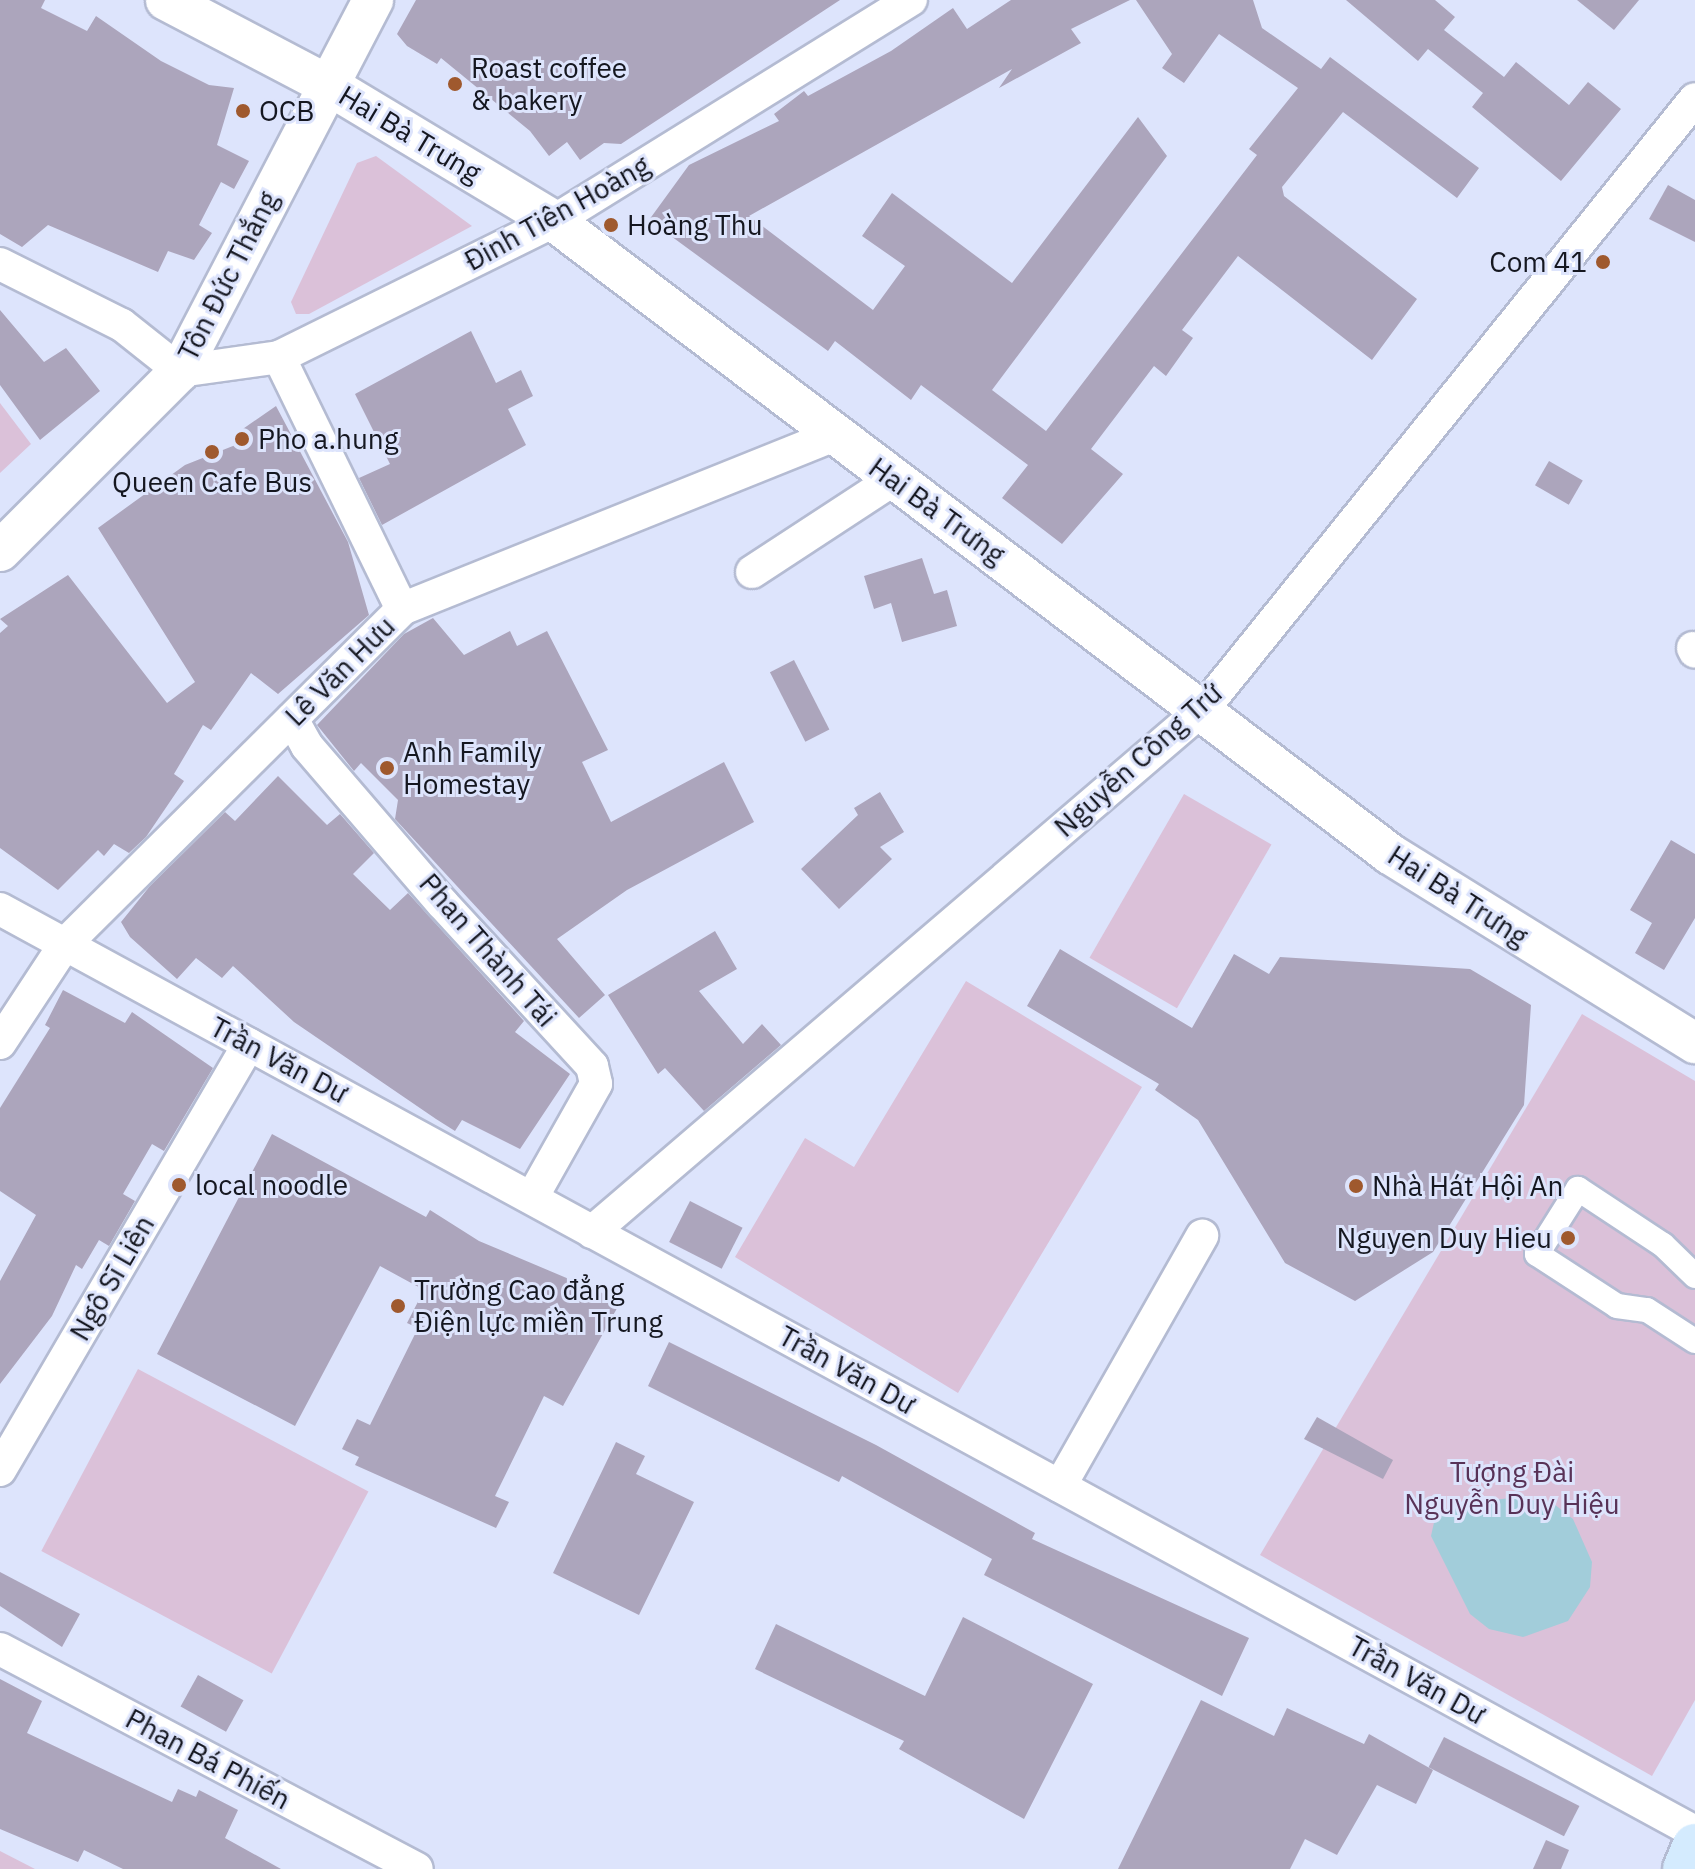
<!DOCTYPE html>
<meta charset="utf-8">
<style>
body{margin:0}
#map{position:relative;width:1695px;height:1869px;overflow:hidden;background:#dde4fc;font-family:"IBM Plex Sans",sans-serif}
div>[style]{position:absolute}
.green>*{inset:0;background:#dbc1d9;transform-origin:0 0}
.water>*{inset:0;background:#a2cdda}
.building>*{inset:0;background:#aca5bc;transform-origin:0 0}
.roads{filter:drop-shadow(2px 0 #b4bbd2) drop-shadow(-2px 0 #b4bbd2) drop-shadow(0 2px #b4bbd2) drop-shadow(0 -2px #b4bbd2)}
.pedestrian>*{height:24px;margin:-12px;padding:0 12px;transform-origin:12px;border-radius:12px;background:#fff}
.minor>*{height:32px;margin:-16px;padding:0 16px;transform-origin:16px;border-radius:16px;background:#fff}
.tertiary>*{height:40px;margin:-20px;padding:0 20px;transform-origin:20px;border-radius:20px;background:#fff}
.secondary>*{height:44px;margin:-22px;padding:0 22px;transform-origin:22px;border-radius:22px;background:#d4ebfe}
.dots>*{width:22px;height:22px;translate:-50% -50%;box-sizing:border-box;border:4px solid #dde4fc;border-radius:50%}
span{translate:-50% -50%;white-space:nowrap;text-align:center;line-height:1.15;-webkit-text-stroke:6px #dde4fc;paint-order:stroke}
.poi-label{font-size:28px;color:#151720}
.left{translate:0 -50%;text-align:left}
.right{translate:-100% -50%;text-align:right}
.street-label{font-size:28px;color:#151720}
.park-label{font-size:28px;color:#583257}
</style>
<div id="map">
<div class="green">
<div style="clip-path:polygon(376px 156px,472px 226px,309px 314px,296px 314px,291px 302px,357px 163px)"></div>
<div style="clip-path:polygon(0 403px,31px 444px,0 473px)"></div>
<div style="left:1184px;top:794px;width:101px;height:189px;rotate:30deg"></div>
<div style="clip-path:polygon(966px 981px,1142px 1087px,958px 1393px,735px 1257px,805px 1138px,854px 1167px)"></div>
<div style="clip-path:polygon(1582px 1014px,1695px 1081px,1695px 1700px,1652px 1776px,1260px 1555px)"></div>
<div style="left:138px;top:1369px;width:261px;height:206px;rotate:28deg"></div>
<div style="clip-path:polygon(0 1851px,35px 1869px,0 1869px)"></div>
</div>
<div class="water">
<div style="clip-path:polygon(1517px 1497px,1554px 1504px,1573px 1519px,1592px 1562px,1590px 1587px,1568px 1621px,1523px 1637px,1489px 1629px,1470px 1614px,1431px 1536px,1435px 1518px,1450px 1506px)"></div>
</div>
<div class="building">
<div style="clip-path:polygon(0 0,45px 0,41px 8px,87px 31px,96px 16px,161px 61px,209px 85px,234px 88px,217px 145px,249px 161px,234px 189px,221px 182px,199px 225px,212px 233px,194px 260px,168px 251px,158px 272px,48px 225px,22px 247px,0 234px)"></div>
<div style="clip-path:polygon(416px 0,840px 0,621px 144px,604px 143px,580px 160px,567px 142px,549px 156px,530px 131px,441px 58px,437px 64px,407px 46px,397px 34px)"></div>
<div style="clip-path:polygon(1011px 0,1130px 0,1071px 29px,1081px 43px,999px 88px,1012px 69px,749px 216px,873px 310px,905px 266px,862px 236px,892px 193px,1012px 283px,1138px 117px,1167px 156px,992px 390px,1046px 431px,1257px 155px,1249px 149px,1298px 88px,1219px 34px,1184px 83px,1162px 68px,1172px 54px,1136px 0,1253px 0,1262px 28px,1321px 69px,1330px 57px,1479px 168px,1457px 198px,1343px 112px,1282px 187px,1284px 196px,1417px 299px,1372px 360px,1238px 256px,1182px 330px,1193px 338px,1166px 376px,1154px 366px,1091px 449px,1123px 474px,1062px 544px,1002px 498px,1028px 465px,921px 385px,911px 400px,835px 341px,828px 351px,649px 220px,689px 165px,779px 121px,774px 114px,804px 91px,808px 96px,891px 51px,953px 8px,967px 29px)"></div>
<div style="clip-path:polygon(1346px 0,1435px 0,1455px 17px,1444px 30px,1504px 77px,1516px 62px,1569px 105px,1588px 82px,1621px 109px,1561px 181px,1472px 107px,1483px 93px,1428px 49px,1418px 61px)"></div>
<div style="clip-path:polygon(1577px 0,1639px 0,1614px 30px)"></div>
<div style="clip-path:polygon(1668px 185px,1695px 200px,1695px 242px,1649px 219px)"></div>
<div style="clip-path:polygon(0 310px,44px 362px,66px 348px,100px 391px,40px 440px,0 385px)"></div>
<div style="clip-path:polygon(471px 331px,496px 383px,521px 370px,533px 396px,508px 409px,526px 445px,382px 525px,359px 478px,390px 464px,355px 394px)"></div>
<div style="clip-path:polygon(276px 406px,348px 542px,369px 615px,278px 694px,251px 673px,211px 730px,203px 725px,174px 774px,184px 781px,146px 837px,129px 853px,114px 844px,104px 856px,98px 850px,58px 890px,0 848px,0 633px,8px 626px,0 619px,68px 575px,167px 703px,195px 682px,98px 528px,185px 465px,243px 442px,237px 433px)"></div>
<div style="left:1549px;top:461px;width:39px;height:28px;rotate:30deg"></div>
<div style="clip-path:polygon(922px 558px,934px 594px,947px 590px,957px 626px,902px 642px,891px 603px,874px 609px,864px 576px)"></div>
<div style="clip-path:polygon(433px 618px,464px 655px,510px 631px,517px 646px,547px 631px,608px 750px,582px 762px,611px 822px,724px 762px,754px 822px,627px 890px,557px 939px,605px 995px,579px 1018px,395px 819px,398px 800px,361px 763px,354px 771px,317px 725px,404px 634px)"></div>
<div style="left:794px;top:660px;width:78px;height:27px;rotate:63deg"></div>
<div style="clip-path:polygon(278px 776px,327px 825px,340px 814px,374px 853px,353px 874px,390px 910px,408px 893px,524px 1021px,515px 1032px,570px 1074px,520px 1149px,462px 1120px,455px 1131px,436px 1119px,294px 1022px,233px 966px,222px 978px,196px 958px,177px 979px,130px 937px,121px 922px,150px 886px,225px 812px,235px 821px)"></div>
<div style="clip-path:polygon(880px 792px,904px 832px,880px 847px,892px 859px,839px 909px,801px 869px,858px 815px,854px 808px)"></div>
<div style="clip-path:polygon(1671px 840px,1695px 854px,1695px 918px,1664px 970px,1635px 953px,1652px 923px,1630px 910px)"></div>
<div style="clip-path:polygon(715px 931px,737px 969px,699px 991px,743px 1044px,762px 1024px,781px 1045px,704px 1111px,665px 1068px,658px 1074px,608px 995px)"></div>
<div style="clip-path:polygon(1060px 949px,1192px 1028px,1234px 954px,1269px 974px,1280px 957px,1470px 969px,1531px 1005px,1524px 1105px,1433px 1252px,1355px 1301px,1285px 1263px,1198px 1120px,1155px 1090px,1159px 1084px,1027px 1006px)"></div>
<div style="clip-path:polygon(63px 990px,125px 1023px,132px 1012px,213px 1068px,164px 1151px,152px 1144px,123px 1194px,135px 1201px,109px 1246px,99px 1240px,82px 1269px,76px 1265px,52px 1316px,0 1384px,0 1281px,36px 1215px,0 1191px,0 1108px,50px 1028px,45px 1025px)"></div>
<div style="clip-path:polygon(272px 1134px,426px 1217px,430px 1210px,479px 1241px,621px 1301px,563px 1406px,544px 1396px,495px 1496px,509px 1502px,496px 1528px,355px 1465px,359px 1457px,342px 1449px,357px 1419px,370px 1425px,418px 1328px,407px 1323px,424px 1290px,380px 1266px,295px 1426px,157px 1354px)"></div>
<div style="left:690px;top:1201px;width:59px;height:46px;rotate:27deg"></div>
<div style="clip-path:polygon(669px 1342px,876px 1445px,1035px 1533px,1032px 1539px,1249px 1638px,1222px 1696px,984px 1575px,992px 1559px,842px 1476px,839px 1482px,648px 1386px)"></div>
<div style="clip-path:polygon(1317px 1417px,1393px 1460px,1383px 1479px,1304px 1439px)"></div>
<div style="clip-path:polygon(616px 1442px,645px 1456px,636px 1474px,694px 1502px,639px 1615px,553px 1573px)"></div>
<div style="clip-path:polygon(0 1572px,80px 1614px,62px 1647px,0 1606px)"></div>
<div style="clip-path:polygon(963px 1617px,1093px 1684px,1024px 1819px,899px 1749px,904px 1741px,755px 1669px,776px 1624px,925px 1696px)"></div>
<div style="left:198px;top:1675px;width:52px;height:36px;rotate:29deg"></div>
<div style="clip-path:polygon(0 1679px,42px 1701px,27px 1733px,172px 1802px,178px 1789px,196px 1797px,199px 1790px,238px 1810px,225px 1838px,281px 1869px,123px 1869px,84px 1850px,78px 1862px,0 1829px)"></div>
<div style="clip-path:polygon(1201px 1700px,1274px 1736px,1287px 1708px,1364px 1744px,1369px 1734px,1433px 1770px,1416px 1804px,1377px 1785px,1337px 1855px,1305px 1839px,1290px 1869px,1118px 1869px)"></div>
<div style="left:1444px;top:1737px;width:152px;height:34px;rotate:27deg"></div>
<div style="clip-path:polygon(1546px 1840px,1569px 1850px,1561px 1869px,1533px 1869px)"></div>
</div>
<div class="roads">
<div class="pedestrian">
<div style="left:1695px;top:1276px;width:45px;rotate:-135.9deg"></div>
<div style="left:1663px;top:1245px;width:102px;rotate:-146.6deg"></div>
<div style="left:1578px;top:1189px;width:77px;rotate:122.2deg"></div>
<div style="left:1537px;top:1254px;width:95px;rotate:33deg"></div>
<div style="left:1617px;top:1306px;width:30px;rotate:8deg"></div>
<div style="left:1647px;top:1310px;width:57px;rotate:32.9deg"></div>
</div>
<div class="minor">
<div style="left:0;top:264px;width:136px;rotate:26.6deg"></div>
<div style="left:122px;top:325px;width:74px;rotate:38.4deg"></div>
<div style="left:180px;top:371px;width:100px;rotate:-8deg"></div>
<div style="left:279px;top:357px;width:307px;rotate:-26.3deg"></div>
<div style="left:554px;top:221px;width:420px;rotate:-31.8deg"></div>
<div style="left:279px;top:357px;width:280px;rotate:64deg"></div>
<div style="left:752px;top:572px;width:170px;rotate:-33.2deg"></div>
<div style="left:1693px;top:648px;width:4px;rotate:63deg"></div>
<div style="left:292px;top:719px;width:31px;rotate:61deg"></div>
<div style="left:307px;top:746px;width:208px;rotate:49.3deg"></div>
<div style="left:443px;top:904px;width:220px;rotate:47.4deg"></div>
<div style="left:592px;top:1066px;width:18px;rotate:77deg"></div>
<div style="left:596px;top:1084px;width:129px;rotate:119.4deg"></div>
<div style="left:0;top:909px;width:1930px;rotate:28.57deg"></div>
<div style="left:0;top:1043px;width:118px;rotate:-56.7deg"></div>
<div style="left:65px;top:944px;width:475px;rotate:-44.8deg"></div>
<div style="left:402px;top:609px;width:466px;rotate:-21.9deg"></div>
<div style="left:592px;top:1232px;width:806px;rotate:-40.57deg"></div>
<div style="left:1204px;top:708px;width:782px;rotate:-51.12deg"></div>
<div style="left:0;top:1470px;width:493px;rotate:-59.7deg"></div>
<div style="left:1060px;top:1486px;width:288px;rotate:-60.4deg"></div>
<div style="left:0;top:1649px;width:471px;rotate:27.8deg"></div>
</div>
<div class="tertiary">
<div style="left:166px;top:0;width:183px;rotate:27.7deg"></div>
<div style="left:328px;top:85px;width:264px;rotate:31deg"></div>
<div style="left:554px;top:221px;width:1049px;rotate:37.13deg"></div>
<div style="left:1390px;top:854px;width:359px;rotate:31.8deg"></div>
<div style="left:0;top:551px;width:255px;rotate:-45deg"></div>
<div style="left:180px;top:371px;width:418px;rotate:-62.5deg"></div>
</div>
<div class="secondary">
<div style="left:1685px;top:1869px;width:25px;rotate:-67deg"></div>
</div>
</div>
<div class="dots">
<div style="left:455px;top:84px;background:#9f592e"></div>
<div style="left:243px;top:111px;background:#9f592e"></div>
<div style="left:611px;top:225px;background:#9f592e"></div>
<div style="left:1603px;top:262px;background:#9f592e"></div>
<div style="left:242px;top:439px;background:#9f592e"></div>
<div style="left:212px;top:452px;background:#9f592e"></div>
<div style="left:387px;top:768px;background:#9f592e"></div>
<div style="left:179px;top:1185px;background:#9f592e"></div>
<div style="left:1356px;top:1186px;background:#9f592e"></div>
<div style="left:1568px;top:1238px;background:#9f592e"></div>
<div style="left:398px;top:1306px;background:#9f592e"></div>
</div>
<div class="poi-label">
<span class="left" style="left:471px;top:84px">Roast coffee<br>&amp; bakery</span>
<span class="left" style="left:259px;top:111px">OCB</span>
<span class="left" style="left:627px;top:225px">Hoàng Thu</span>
<span class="right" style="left:1587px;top:262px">Com 41</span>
<span class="left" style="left:258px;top:439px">Pho a.hung</span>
<span style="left:212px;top:482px">Queen Cafe Bus</span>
<span class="left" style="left:403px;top:768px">Anh Family<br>Homestay</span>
<span class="left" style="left:195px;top:1185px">local noodle</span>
<span class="left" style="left:1372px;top:1186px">Nhà Hát Hội An</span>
<span class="right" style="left:1552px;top:1238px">Nguyen Duy Hieu</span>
<span class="left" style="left:414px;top:1306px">Trường Cao đẳng<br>Điện lực miền Trung</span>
</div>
<div class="street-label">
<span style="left:410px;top:134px;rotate:31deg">Hai Bà Trưng</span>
<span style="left:557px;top:213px;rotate:-29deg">Đinh Tiên Hoàng</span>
<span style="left:228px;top:276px;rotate:-63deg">Tôn Đức Thắng</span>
<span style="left:937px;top:511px;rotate:36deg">Hai Bà Trưng</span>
<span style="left:340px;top:671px;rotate:-45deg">Lê Văn Hưu</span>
<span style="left:1138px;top:760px;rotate:-42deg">Nguyễn Công Trứ</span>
<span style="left:1458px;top:896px;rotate:33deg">Hai Bà Trưng</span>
<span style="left:488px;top:950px;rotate:49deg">Phan Thành Tái</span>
<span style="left:279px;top:1060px;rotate:28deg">Trần Văn Dư</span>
<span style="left:112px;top:1278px;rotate:-60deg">Ngô Sĩ Liên</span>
<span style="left:847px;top:1370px;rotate:29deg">Trần Văn Dư</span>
<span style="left:1417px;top:1680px;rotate:29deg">Trần Văn Dư</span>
<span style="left:208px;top:1759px;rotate:28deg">Phan Bá Phiến</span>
</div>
<div class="park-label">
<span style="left:1512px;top:1488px">Tượng Đài<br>Nguyễn Duy Hiệu</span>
</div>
</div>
